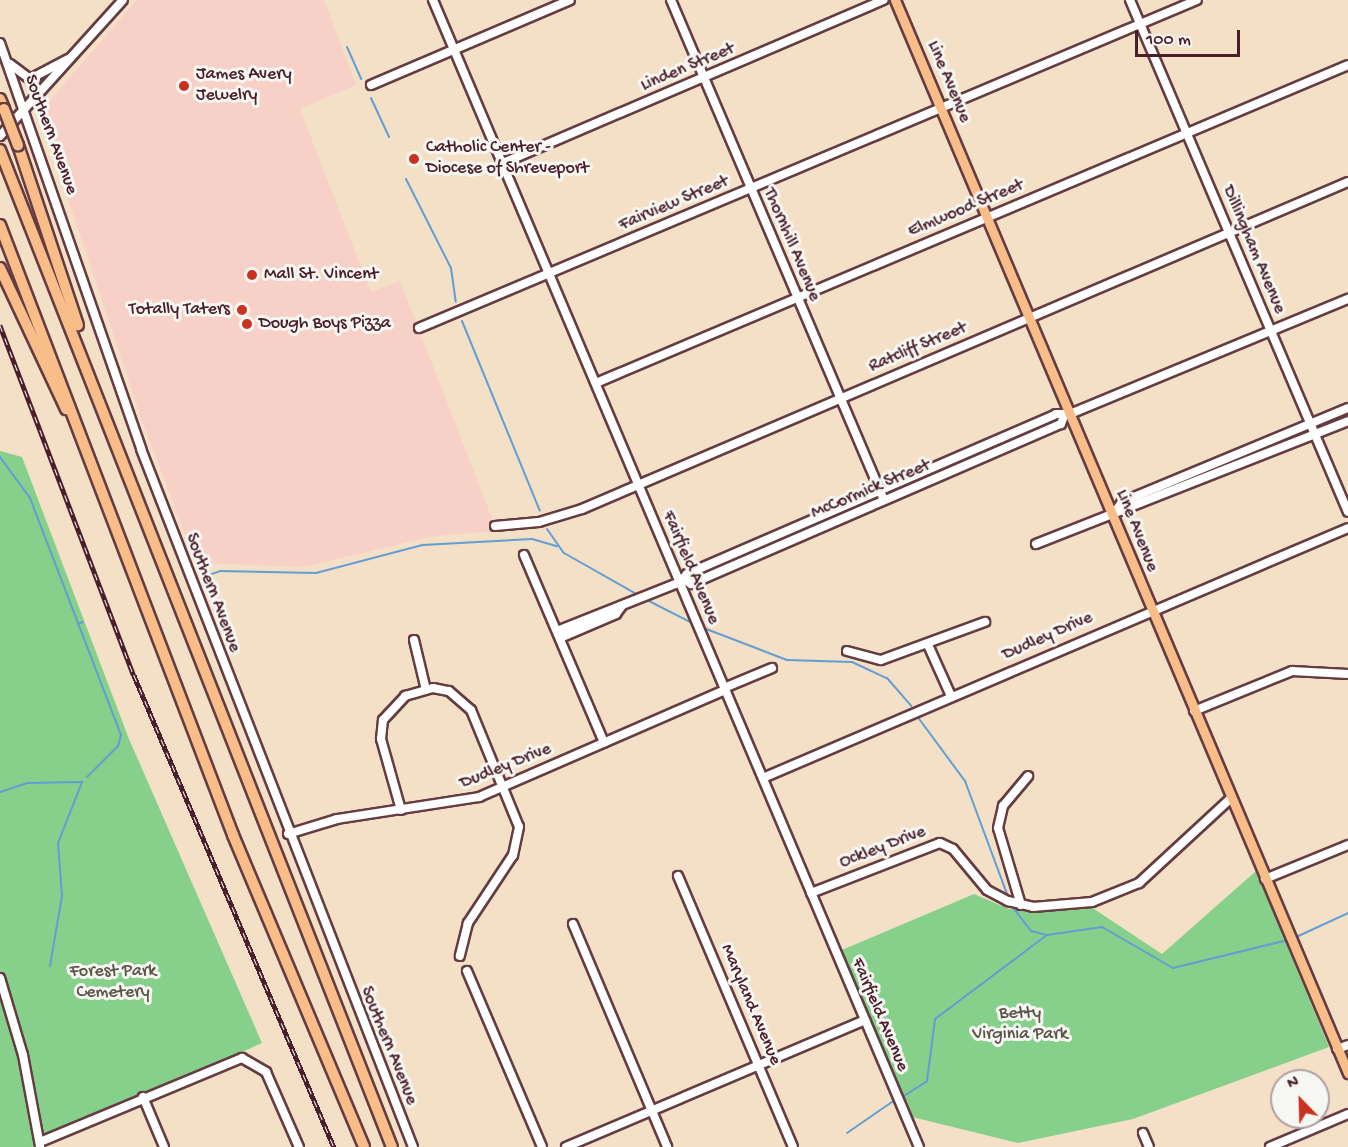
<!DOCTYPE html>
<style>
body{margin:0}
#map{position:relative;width:1348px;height:1147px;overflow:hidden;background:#f4e0c7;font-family:"Gochi Hand",sans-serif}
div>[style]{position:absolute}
.built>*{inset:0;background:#f7d1c7}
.green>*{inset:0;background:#86d08c}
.stream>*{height:2px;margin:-1px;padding:0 1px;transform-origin:1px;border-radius:1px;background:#629ed3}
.roads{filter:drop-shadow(2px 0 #643c42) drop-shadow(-2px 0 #643c42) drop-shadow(0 2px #643c42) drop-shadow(0 -2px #643c42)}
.minor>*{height:8px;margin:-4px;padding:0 4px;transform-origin:4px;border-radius:4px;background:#fff}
.major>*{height:9px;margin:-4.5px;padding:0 4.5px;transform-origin:4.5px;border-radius:4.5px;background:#f8bd88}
.highway>*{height:10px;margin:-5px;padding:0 5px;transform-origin:5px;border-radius:5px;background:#f8bd88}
.rail>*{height:4.5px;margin-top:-2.25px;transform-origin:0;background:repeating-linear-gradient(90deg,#f6f6f2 0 7px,#4a1f2b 0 14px);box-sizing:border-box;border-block:2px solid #4a1f2b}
.bridges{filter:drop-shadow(2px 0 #643c42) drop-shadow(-2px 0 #643c42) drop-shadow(0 2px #643c42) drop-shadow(0 -2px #643c42)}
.highway-bridge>*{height:10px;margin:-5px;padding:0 5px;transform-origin:5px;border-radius:5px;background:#f8bd88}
.dots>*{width:16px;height:16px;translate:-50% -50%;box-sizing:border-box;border:3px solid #f6f6f2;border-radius:50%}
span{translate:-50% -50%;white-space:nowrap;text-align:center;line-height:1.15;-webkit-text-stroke:6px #f6f6f2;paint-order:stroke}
.street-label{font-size:18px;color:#4a1f2b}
.poi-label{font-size:18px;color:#4a1f2b}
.left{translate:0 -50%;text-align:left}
.right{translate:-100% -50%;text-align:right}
.park-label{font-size:18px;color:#5c5448}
.north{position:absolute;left:1270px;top:1069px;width:60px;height:60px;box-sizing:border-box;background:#f6f6f2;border:2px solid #b1a0a2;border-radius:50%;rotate:337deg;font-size:16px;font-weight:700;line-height:24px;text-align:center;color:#4a1f2b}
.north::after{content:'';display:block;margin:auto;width:21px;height:27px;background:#c8321e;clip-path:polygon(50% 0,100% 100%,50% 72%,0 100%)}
.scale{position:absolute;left:1135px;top:30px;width:105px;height:27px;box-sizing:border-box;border:3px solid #4a1f2b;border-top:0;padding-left:8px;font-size:18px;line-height:21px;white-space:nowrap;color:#4a1f2b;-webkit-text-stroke:4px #f6f6f2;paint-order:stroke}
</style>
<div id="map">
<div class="built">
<div style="clip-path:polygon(137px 0,324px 0,356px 85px,300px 109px,371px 292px,400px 281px,497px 531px,434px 536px,304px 567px,196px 563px,143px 424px,41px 118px,43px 108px)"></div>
</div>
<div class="green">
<div style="clip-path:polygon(0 451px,22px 457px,129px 739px,262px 1043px,32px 1147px,0 1147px)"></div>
<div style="clip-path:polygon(1256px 871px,1329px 1047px,1133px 1119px,1018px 1143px,912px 1117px,842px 950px,974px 894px,1009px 909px,1091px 907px,1162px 954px)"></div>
</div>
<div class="stream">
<div style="left:347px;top:47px;width:35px;rotate:66deg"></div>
<div style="left:371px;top:98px;width:43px;rotate:65.2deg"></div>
<div style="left:406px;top:179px;width:100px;rotate:63.2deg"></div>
<div style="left:451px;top:268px;width:34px;rotate:82deg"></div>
<div style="left:462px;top:321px;width:205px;rotate:67.7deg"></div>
<div style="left:0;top:457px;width:51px;rotate:53.8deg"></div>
<div style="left:30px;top:498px;width:254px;rotate:69deg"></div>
<div style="left:121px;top:735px;width:11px;rotate:105deg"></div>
<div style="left:118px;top:746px;width:44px;rotate:135deg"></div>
<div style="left:547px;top:529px;width:29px;rotate:55deg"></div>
<div style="left:564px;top:553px;width:87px;rotate:29.5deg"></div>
<div style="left:203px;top:577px;width:18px;rotate:-19deg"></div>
<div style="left:220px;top:571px;width:96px;rotate:1.2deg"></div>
<div style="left:316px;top:573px;width:111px;rotate:-14.7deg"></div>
<div style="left:423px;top:545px;width:109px;rotate:-3.2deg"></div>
<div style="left:532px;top:539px;width:26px;rotate:16deg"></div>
<div style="left:645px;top:599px;width:57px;rotate:27deg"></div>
<div style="left:78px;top:624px;width:5px;rotate:-22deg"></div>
<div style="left:701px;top:627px;width:92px;rotate:21deg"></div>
<div style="left:787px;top:660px;width:65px;rotate:1.8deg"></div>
<div style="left:852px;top:662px;width:38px;rotate:25deg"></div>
<div style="left:887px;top:678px;width:37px;rotate:49deg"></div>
<div style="left:917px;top:716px;width:81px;rotate:53.6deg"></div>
<div style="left:965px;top:781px;width:121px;rotate:69.6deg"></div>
<div style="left:0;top:792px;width:29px;rotate:-18deg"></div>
<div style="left:28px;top:783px;width:54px;rotate:-1.1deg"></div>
<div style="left:1014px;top:909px;width:28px;rotate:52deg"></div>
<div style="left:1031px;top:931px;width:16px;rotate:14deg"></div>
<div style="left:1047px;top:935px;width:56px;rotate:-8.3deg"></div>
<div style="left:1102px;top:927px;width:82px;rotate:30deg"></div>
<div style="left:1173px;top:968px;width:118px;rotate:-13.7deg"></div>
<div style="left:1294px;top:938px;width:60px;rotate:-24.8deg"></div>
<div style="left:50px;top:966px;width:71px;rotate:-80.3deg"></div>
<div style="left:62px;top:896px;width:53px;rotate:-94.3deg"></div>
<div style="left:58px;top:843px;width:66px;rotate:-68.5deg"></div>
<div style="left:904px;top:1096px;width:27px;rotate:-33deg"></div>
<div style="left:927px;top:1081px;width:63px;rotate:-82.6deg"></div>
<div style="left:935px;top:1019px;width:140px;rotate:-36.9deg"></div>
<div style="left:847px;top:1133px;width:55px;rotate:-34.6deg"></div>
</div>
<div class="roads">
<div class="minor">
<div style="left:433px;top:0;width:1246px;rotate:67.04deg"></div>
<div style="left:671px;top:0;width:543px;rotate:66.93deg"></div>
<div style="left:1130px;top:0;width:556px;rotate:66.94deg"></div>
<div style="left:0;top:43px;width:430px;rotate:70.8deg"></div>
<div style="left:141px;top:449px;width:749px;rotate:68.71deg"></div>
<div style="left:10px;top:64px;width:25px;rotate:37deg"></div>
<div style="left:30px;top:79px;width:43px;rotate:-27.8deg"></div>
<div style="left:371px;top:85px;width:216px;rotate:-23.1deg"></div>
<div style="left:0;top:136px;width:183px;rotate:-47.9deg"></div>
<div style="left:503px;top:163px;width:414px;rotate:-23.2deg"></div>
<div style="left:419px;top:328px;width:844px;rotate:-22.86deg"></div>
<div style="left:596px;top:383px;width:816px;rotate:-22.92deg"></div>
<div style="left:1117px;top:509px;width:9px;rotate:-54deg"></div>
<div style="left:1122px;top:502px;width:245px;rotate:-22.6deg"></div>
<div style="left:495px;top:526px;width:44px;rotate:-5.2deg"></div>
<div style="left:539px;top:522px;width:45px;rotate:-16.8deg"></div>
<div style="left:582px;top:509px;width:833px;rotate:-23.12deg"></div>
<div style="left:1036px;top:544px;width:335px;rotate:-21.5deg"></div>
<div style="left:524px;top:555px;width:204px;rotate:66.9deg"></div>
<div style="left:685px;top:580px;width:7px;rotate:34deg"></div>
<div style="left:691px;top:584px;width:403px;rotate:-23.4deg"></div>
<div style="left:1061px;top:424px;width:9px;rotate:-69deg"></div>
<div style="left:557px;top:631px;width:132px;rotate:-21.7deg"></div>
<div style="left:680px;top:582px;width:11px;rotate:-49deg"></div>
<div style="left:687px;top:574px;width:402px;rotate:-23.4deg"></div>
<div style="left:1056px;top:414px;width:14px"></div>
<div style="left:1070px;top:414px;width:301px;rotate:-22.5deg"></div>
<div style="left:560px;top:638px;width:61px;rotate:-23.2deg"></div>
<div style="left:616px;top:614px;width:9px;rotate:-54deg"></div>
<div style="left:414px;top:640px;width:51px;rotate:76.5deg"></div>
<div style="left:929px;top:647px;width:54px;rotate:65.8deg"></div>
<div style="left:847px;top:651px;width:35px;rotate:15deg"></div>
<div style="left:881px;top:660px;width:111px;rotate:-20.1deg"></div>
<div style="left:724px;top:688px;width:52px;rotate:-22.6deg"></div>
<div style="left:1194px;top:711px;width:106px;rotate:-22.2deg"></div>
<div style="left:1292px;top:671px;width:56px;rotate:3.1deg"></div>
<div style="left:763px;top:778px;width:636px;rotate:-23.14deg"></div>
<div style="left:401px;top:810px;width:74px;rotate:-105.7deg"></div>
<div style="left:381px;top:739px;width:19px;rotate:-84deg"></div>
<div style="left:383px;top:720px;width:33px;rotate:-47deg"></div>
<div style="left:405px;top:696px;width:29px;rotate:-16deg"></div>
<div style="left:433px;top:688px;width:16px;rotate:11deg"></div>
<div style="left:449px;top:691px;width:29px;rotate:41deg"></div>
<div style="left:471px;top:710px;width:126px;rotate:67.7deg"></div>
<div style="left:519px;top:827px;width:29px;rotate:102deg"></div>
<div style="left:513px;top:855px;width:82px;rotate:123.5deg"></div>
<div style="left:468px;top:923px;width:34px;rotate:104deg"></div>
<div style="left:288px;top:834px;width:51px;rotate:-17deg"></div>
<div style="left:337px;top:819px;width:144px;rotate:-8.8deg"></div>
<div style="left:479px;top:797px;width:268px;rotate:-23.5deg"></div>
<div style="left:678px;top:876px;width:294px;rotate:67deg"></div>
<div style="left:1265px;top:879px;width:90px;rotate:-22.3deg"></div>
<div style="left:811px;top:893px;width:138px;rotate:-21.2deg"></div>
<div style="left:940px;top:843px;width:14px;rotate:25deg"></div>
<div style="left:953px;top:849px;width:53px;rotate:50.3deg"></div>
<div style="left:987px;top:890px;width:24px;rotate:28deg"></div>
<div style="left:1008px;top:901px;width:26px;rotate:13deg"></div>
<div style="left:1033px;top:907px;width:59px;rotate:-4.8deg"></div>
<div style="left:1092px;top:902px;width:51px;rotate:-22deg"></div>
<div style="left:1139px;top:883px;width:125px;rotate:-42.7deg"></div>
<div style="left:1021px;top:905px;width:80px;rotate:-106.6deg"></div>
<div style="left:998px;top:828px;width:23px;rotate:-77deg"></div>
<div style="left:1003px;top:806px;width:39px;rotate:-50deg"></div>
<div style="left:573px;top:924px;width:242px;rotate:67.1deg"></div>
<div style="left:467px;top:971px;width:191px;rotate:66.9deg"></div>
<div style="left:0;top:978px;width:80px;rotate:73.4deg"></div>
<div style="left:23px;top:1055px;width:93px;rotate:79.4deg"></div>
<div style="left:1337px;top:1049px;width:12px;rotate:-20deg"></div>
<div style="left:143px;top:1097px;width:54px;rotate:67.2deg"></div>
<div style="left:1143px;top:1133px;width:15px;rotate:67deg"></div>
<div style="left:40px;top:1142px;width:219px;rotate:-22.6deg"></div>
<div style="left:242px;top:1058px;width:28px;rotate:30deg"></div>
<div style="left:266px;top:1072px;width:82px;rotate:66.3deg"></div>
<div style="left:566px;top:1147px;width:325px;rotate:-23deg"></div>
<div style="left:1270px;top:1147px;width:85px;rotate:-22.9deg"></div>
</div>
<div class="major">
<div style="left:895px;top:0;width:1165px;rotate:67.11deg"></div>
</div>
<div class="highway">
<div style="left:0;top:99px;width:11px;rotate:68deg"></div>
<div style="left:18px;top:145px;width:190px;rotate:71.6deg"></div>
<div style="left:0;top:150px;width:1071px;rotate:68.54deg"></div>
<div style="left:0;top:225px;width:653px;rotate:69.09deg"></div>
<div style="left:233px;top:835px;width:338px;rotate:67.2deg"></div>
<div style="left:0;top:268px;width:156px;rotate:64.9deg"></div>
</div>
</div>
<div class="rail">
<div style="left:0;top:325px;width:375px;rotate:69.1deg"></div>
<div style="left:134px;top:675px;width:513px;rotate:67.04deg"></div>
</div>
<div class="bridges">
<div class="highway-bridge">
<div style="left:4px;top:109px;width:39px;rotate:69deg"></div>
</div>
</div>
<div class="dots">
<div style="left:184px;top:86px;background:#c8321e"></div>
<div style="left:414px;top:159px;background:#c8321e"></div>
<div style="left:252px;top:275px;background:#c8321e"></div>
<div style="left:242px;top:310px;background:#c8321e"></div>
<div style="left:247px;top:324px;background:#c8321e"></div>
</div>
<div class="street-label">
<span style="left:688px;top:68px;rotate:-23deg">Linden Street</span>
<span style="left:948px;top:82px;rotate:67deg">Line Avenue</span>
<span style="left:50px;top:135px;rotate:70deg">Southern Avenue</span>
<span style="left:674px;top:204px;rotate:-23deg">Fairview Street</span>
<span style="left:966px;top:209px;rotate:-23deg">Elmwood Street</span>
<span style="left:791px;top:245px;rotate:67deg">Thornhill Avenue</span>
<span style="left:1253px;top:250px;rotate:67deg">Dillingham Avenue</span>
<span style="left:918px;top:348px;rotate:-23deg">Ratcliff Street</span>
<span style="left:871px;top:490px;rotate:-23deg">McCormick Street</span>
<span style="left:1136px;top:531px;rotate:68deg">Line Avenue</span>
<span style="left:690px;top:568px;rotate:67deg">Fairfield Avenue</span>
<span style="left:212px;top:593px;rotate:69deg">Southern Avenue</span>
<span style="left:1048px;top:637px;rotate:-24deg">Dudley Drive</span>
<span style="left:506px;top:767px;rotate:-22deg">Dudley Drive</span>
<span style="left:883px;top:848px;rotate:-21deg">Ockley Drive</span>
<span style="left:750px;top:1005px;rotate:67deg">Maryland Avenue</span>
<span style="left:879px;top:1015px;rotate:67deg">Fairfield Avenue</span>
<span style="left:388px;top:1046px;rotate:68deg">Southern Avenue</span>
</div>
<div class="poi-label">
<span class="left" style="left:196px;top:86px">James Avery<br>Jewelry</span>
<span class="left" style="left:426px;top:159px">Catholic Center -<br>Diocese of Shreveport</span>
<span class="left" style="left:264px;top:275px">Mall St. Vincent</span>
<span class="right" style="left:230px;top:310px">Totally Taters</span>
<span class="left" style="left:259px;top:324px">Dough Boys Pizza</span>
</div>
<div class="park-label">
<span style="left:113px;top:983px">Forest Park<br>Cemetery</span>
<span style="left:1020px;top:1025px">Betty<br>Virginia Park</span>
</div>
<div class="north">N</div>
<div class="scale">100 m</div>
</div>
